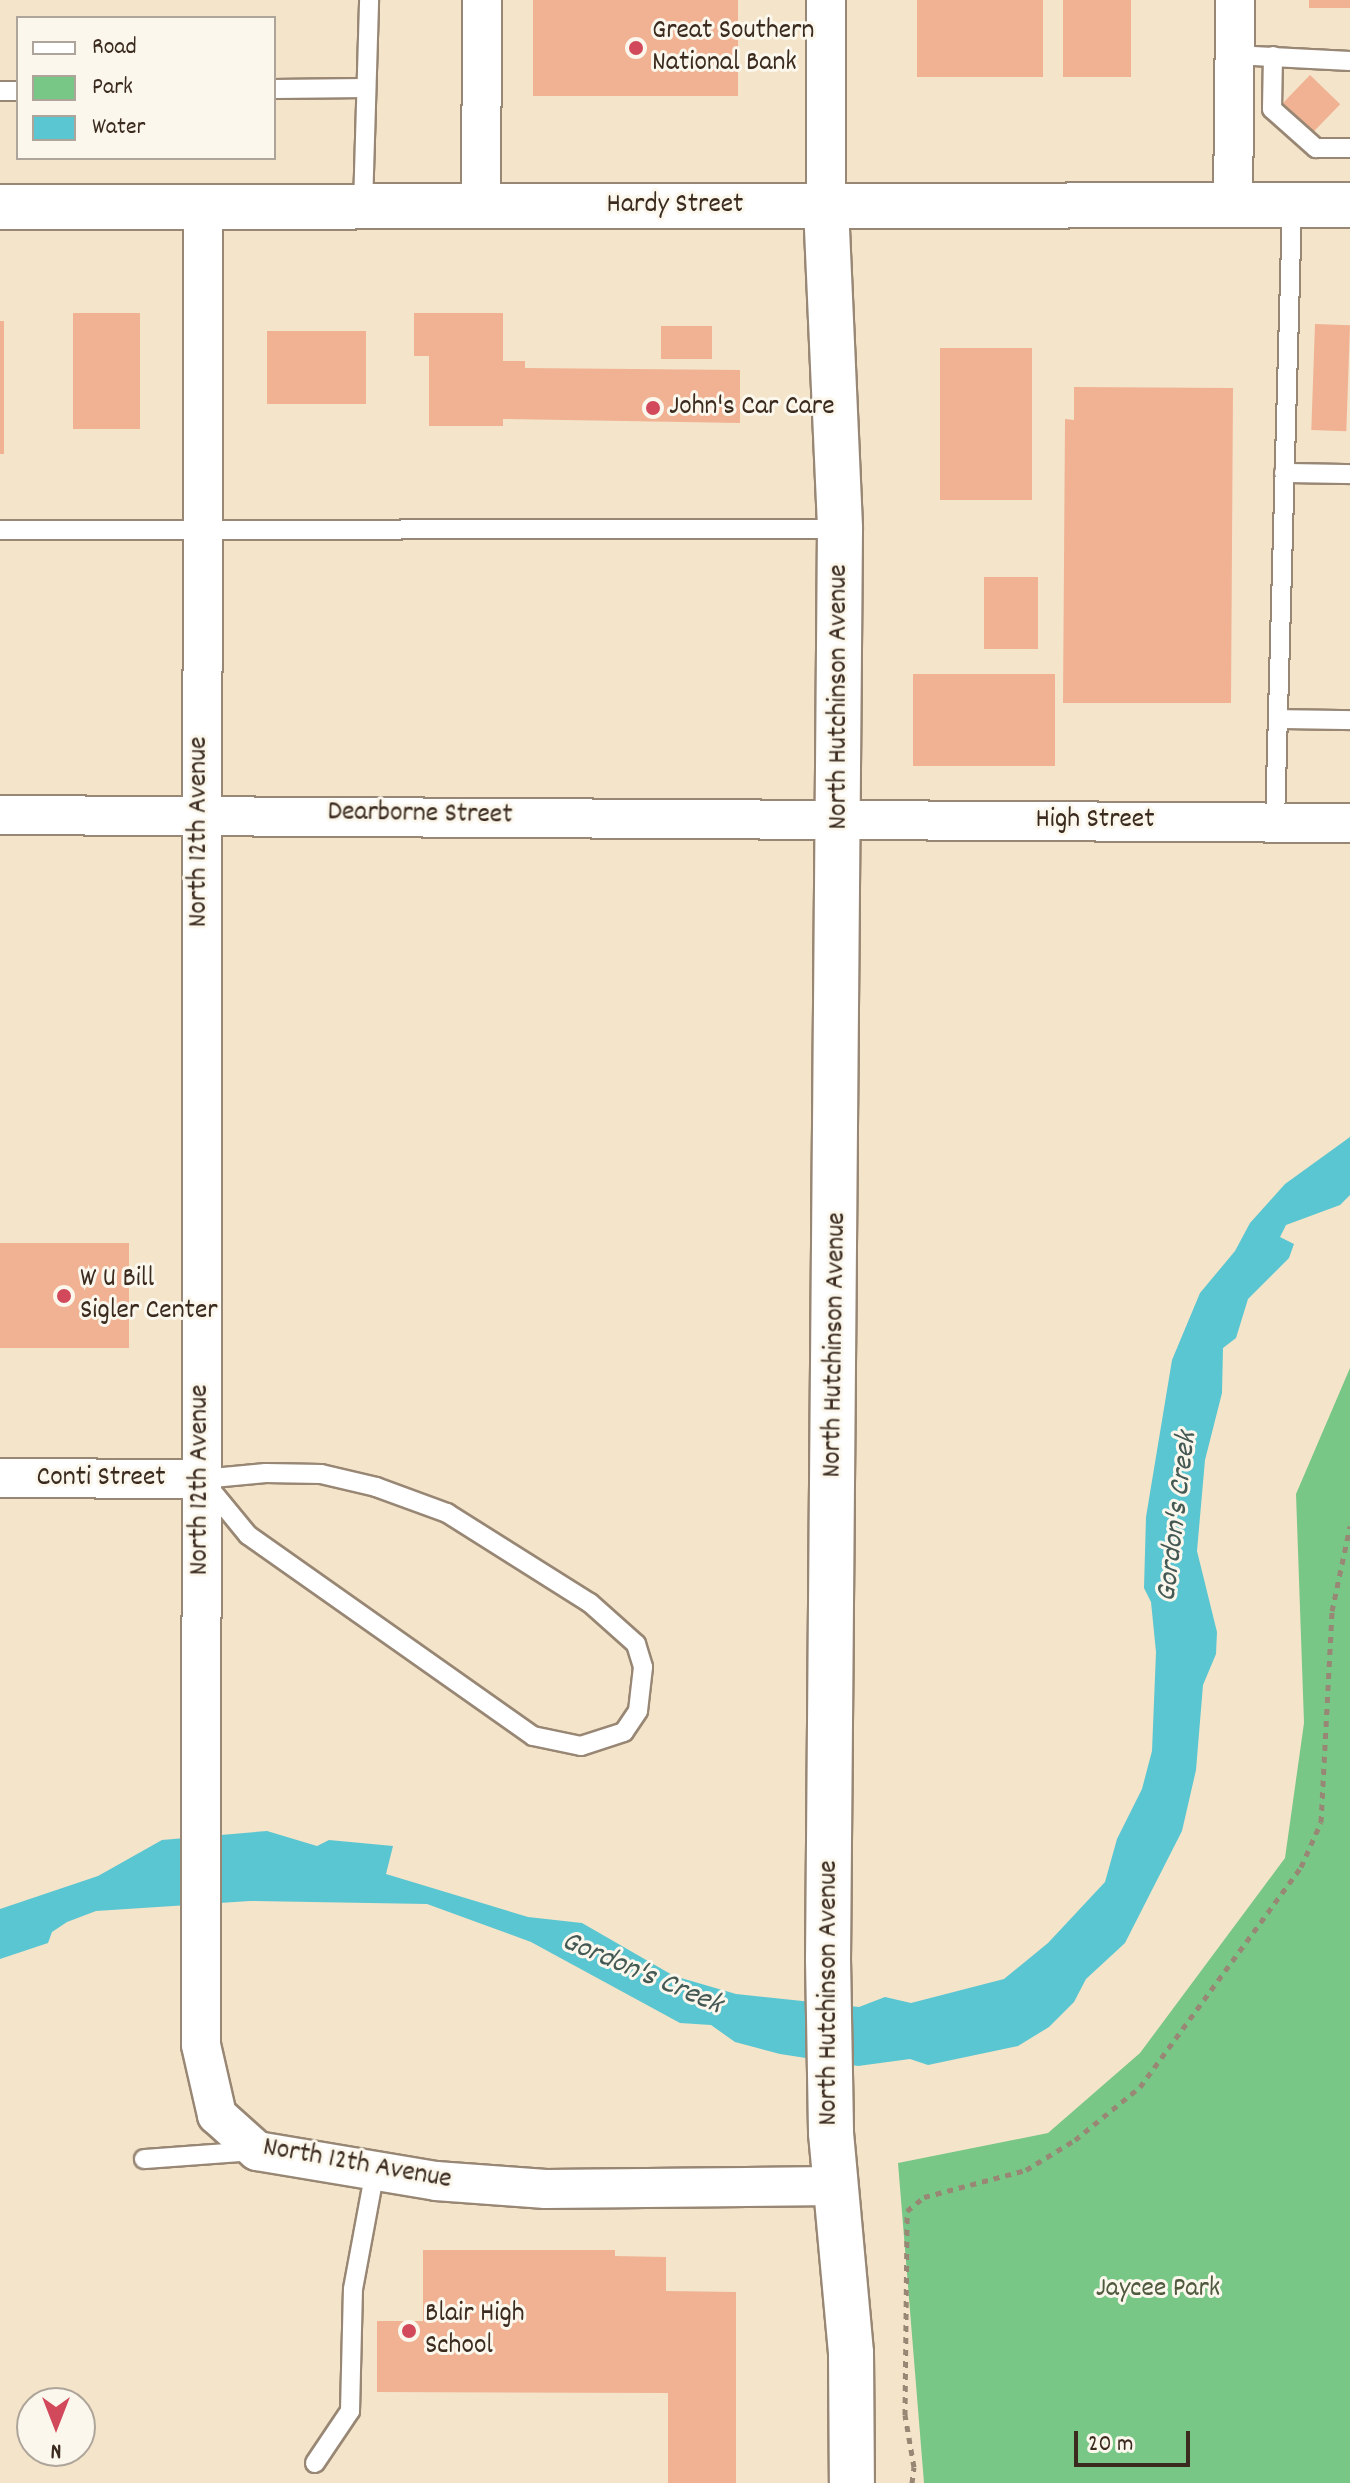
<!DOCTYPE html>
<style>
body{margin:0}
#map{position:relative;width:1350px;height:2483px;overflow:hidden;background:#f4e4ca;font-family:Dekko,sans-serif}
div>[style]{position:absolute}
.green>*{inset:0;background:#79c787}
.water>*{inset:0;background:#5ac6d1}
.building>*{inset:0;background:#f0b293;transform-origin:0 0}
.path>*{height:5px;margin-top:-2.5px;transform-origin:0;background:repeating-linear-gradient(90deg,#988774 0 6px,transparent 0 12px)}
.roads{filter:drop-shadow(2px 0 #988774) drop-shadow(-2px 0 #988774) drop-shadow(0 2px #988774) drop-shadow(0 -2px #988774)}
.lane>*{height:18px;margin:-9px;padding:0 9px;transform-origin:9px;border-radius:9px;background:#fff}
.street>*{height:38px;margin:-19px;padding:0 19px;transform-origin:19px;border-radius:19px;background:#fff}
.secondary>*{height:44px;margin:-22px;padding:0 22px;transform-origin:22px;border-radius:22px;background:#fff}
.primary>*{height:44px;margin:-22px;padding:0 22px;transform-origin:22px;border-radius:22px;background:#fff}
.dots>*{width:22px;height:22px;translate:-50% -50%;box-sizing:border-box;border:4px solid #fbf7ec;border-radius:50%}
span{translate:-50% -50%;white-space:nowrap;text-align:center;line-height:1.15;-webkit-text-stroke:6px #fbf7ec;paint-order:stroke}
.poi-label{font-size:28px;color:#3b2a1e}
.left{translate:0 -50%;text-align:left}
.street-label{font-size:28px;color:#3b2a1e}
.park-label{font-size:28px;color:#4e593e}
.water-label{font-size:30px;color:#445954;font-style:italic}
.legend{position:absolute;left:16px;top:16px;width:260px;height:144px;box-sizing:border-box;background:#fbf7ec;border:2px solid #aea59a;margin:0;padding:10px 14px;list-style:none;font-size:24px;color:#3b2a1e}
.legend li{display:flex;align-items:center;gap:16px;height:40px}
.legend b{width:40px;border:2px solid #aea59a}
.north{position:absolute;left:16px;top:2387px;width:80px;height:80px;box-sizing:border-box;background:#fbf7ec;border:2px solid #aea59a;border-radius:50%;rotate:180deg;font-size:22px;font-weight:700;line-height:32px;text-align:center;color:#3b2a1e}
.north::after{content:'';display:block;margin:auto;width:28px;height:36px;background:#d1495b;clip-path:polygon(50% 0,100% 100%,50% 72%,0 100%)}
.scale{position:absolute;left:1074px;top:2431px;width:116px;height:36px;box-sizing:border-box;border:4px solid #3b2a1e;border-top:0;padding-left:10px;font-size:24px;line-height:28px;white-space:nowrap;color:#3b2a1e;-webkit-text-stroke:6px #fbf7ec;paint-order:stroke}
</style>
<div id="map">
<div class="green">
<div style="clip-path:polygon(1350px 1368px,1350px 2483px,924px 2483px,898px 2163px,1048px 2133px,1140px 2053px,1285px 1858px,1304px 1723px,1296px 1494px)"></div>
</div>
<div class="water">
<div style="clip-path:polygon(1350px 1137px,1350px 1195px,1340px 1205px,1286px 1225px,1280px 1237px,1294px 1244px,1289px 1258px,1248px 1299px,1236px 1338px,1223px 1348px,1222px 1393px,1205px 1460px,1197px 1551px,1217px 1632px,1216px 1654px,1203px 1685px,1196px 1770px,1182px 1831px,1125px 1943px,1086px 1979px,1074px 2002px,1049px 2027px,1018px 2046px,928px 2065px,910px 2059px,858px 2066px,780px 2054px,735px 2042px,711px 2025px,680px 2023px,531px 1942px,427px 1904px,250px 1901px,96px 1911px,67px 1922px,52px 1932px,48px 1943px,0 1959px,0 1909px,98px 1876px,162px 1840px,267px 1831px,317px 1846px,329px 1840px,393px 1846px,386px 1874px,528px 1917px,582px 1923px,674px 1976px,736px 1994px,859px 2007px,885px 1997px,911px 2003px,1004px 1979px,1048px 1943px,1105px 1882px,1117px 1839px,1142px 1789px,1152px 1751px,1156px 1652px,1151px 1602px,1144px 1588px,1146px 1517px,1172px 1360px,1200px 1293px,1235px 1251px,1250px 1223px,1285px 1184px)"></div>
</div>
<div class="building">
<div style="left:533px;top:0;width:205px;height:96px"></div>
<div style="left:917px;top:0;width:126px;height:77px"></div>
<div style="left:1063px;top:0;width:68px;height:77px"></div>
<div style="left:1309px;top:0;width:41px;height:8px"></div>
<div style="left:1310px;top:75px;width:42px;height:43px;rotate:44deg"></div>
<div style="left:73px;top:313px;width:67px;height:116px"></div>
<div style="clip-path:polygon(414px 313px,503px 313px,503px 361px,525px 361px,525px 368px,740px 370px,740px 423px,503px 419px,503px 426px,429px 426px,429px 356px,414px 356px)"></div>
<div style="left:0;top:321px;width:4px;height:133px"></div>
<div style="left:1315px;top:324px;width:35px;height:106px;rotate:2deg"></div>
<div style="left:661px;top:326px;width:51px;height:33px"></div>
<div style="left:267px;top:331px;width:99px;height:73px"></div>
<div style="left:940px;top:348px;width:92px;height:152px"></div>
<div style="clip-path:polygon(1074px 387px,1233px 388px,1231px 703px,1063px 703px,1065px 419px,1074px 420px)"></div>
<div style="left:984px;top:577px;width:54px;height:72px"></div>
<div style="left:913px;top:674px;width:142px;height:92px"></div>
<div style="left:0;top:1243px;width:129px;height:105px"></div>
<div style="clip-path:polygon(423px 2250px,615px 2250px,615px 2256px,666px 2257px,666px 2291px,736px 2292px,736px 2483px,668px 2483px,668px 2393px,377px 2392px,377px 2321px,423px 2321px)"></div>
</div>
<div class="path">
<div style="left:912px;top:2483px;width:16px;rotate:-83deg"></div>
<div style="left:914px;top:2467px;width:53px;rotate:-99.8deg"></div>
<div style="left:905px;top:2415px;width:204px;rotate:-89.4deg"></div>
<div style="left:907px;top:2211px;width:22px;rotate:-39deg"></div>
<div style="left:924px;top:2197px;width:106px;rotate:-14.8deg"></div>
<div style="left:1026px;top:2170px;width:57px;rotate:-31.5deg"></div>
<div style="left:1075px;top:2140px;width:84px;rotate:-39.2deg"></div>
<div style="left:1140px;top:2087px;width:273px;rotate:-53.8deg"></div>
<div style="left:1301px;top:1867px;width:49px;rotate:-66deg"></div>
<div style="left:1321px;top:1822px;width:211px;rotate:-87deg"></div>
<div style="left:1332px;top:1611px;width:87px;rotate:-78deg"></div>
</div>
<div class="roads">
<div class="lane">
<div style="left:1234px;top:55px;width:116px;rotate:3deg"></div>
<div style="left:1273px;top:56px;width:53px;rotate:91.1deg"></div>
<div style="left:1272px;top:109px;width:59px;rotate:41.6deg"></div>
<div style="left:1316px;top:148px;width:34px"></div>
<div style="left:274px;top:89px;width:92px;rotate:-0.6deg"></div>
<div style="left:0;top:91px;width:18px"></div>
<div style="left:363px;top:206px;width:206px;rotate:-88.3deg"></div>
<div style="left:1284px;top:473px;width:66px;rotate:0.9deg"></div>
<div style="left:0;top:530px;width:840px;rotate:-0.07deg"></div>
<div style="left:1278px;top:719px;width:72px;rotate:0.8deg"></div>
<div style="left:1275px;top:822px;width:617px;rotate:-88.42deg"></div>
<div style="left:266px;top:1473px;width:55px;rotate:1deg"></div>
<div style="left:321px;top:1474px;width:57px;rotate:13.3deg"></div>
<div style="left:376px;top:1487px;width:76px;rotate:20.1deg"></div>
<div style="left:447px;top:1513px;width:169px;rotate:32.2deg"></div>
<div style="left:590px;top:1603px;width:62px;rotate:41.7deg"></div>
<div style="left:636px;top:1644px;width:24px;rotate:73deg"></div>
<div style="left:643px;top:1667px;width:44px;rotate:96.5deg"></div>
<div style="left:638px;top:1711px;width:25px;rotate:124deg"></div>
<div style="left:624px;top:1732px;width:45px;rotate:162deg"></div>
<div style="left:581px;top:1746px;width:49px;rotate:-168.2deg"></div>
<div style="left:533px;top:1736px;width:349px;rotate:-144.8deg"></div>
<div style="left:248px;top:1535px;width:72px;rotate:-129.4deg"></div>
<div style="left:202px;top:1479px;width:64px;rotate:-5.4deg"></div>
<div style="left:144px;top:2159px;width:108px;rotate:-4.2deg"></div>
<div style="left:315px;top:2463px;width:63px;rotate:-56.1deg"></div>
<div style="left:350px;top:2411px;width:122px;rotate:-88.6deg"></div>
<div style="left:353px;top:2289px;width:121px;rotate:-79.5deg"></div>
</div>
<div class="street">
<div style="left:826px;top:0;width:206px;rotate:90deg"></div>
<div style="left:1233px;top:205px;width:205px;rotate:-89.4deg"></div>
<div style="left:481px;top:206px;width:206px;rotate:-89.7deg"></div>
<div style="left:203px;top:208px;width:1837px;rotate:90.06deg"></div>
<div style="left:201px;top:2045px;width:72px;rotate:77.1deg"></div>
<div style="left:217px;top:2115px;width:54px;rotate:42deg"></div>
<div style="left:257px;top:2151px;width:181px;rotate:9.5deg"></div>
<div style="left:436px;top:2181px;width:110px;rotate:4.2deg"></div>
<div style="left:546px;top:2189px;width:289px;rotate:-0.6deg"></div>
<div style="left:0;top:815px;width:1350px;rotate:0.34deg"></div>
<div style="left:0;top:1478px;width:202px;rotate:0.3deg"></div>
</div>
<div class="secondary">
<div style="left:826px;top:206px;width:323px;rotate:87.5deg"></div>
<div style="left:840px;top:529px;width:1430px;rotate:90.48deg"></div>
<div style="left:828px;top:1959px;width:174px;rotate:89deg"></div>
<div style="left:831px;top:2133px;width:221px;rotate:84.8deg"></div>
<div style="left:851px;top:2353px;width:130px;rotate:89.6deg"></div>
</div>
<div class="primary">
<div style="left:0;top:207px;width:1350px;rotate:-0.08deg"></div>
</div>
</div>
<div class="dots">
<div style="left:636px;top:48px;background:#d1495b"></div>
<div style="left:653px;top:408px;background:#d1495b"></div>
<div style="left:64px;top:1296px;background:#d1495b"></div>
<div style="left:409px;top:2331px;background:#d1495b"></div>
</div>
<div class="poi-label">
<span class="left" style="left:652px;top:48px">Great Southern<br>National Bank</span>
<span class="left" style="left:669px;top:408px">John's Car Care</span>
<span class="left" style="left:80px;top:1296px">W U Bill<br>Sigler Center</span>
<span class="left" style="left:425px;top:2331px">Blair High<br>School</span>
</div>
<div class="street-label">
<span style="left:675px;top:206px">Hardy Street</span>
<span style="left:840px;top:697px;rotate:-90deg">North Hutchinson Avenue</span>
<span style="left:420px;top:815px;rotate:1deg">Dearborne Street</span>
<span style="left:1095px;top:821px">High Street</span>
<span style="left:200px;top:832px;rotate:-90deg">North 12th Avenue</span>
<span style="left:836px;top:1345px;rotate:-89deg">North Hutchinson Avenue</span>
<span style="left:101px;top:1479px">Conti Street</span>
<span style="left:201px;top:1480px;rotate:-90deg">North 12th Avenue</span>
<span style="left:830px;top:1993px;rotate:-90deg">North Hutchinson Avenue</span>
<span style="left:357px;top:2165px;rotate:10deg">North 12th Avenue</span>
</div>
<div class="park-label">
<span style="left:1158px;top:2290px">Jaycee Park</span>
</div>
<div class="water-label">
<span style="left:1179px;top:1517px;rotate:-83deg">Gordon's Creek</span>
<span style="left:641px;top:1975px;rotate:23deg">Gordon's Creek</span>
</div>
<ul class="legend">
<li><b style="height:10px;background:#fff"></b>Road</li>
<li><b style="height:22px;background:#79c787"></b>Park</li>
<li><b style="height:22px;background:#5ac6d1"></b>Water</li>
</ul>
<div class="north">N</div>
<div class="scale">20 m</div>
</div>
